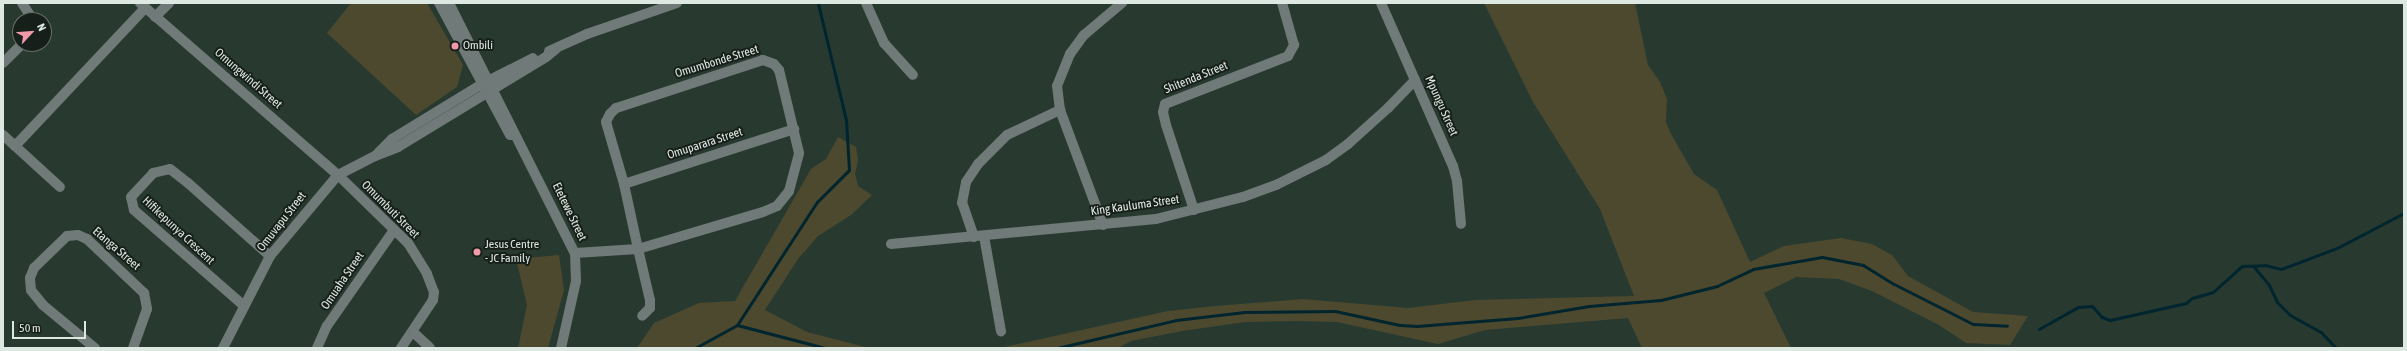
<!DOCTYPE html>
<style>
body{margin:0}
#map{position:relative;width:2407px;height:351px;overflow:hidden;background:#283a30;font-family:"Asap Condensed",sans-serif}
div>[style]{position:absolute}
.green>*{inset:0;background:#4d492e}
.stream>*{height:3px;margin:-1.5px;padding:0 1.5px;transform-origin:1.5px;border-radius:1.5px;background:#00252f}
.minor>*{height:10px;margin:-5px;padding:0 5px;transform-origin:5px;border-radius:5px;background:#6f7a79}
.dots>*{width:11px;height:11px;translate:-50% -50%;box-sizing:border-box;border:2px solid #171f1a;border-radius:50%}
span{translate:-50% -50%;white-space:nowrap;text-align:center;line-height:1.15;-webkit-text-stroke:4px #171f1a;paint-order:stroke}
.poi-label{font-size:12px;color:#dee8e2}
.left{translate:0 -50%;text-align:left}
.street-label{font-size:12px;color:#dee8e2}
.frame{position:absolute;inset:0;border:4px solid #dee8e2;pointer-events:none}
.north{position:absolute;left:12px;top:12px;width:40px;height:40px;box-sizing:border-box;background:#171f1a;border:1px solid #676f6a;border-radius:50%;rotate:64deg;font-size:11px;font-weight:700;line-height:16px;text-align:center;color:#dee8e2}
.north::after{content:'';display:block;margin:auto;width:14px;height:18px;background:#f39aaa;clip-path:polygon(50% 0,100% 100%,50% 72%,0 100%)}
.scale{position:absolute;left:12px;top:321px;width:74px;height:18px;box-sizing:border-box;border:2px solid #dee8e2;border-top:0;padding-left:5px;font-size:12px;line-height:14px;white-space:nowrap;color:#dee8e2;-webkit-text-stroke:3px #171f1a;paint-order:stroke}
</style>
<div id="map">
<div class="green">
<div style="clip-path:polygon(351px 3px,427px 3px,463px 65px,457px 87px,416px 115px,327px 33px)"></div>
<div style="clip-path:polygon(1484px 3px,1635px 3px,1648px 65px,1660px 82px,1667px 99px,1666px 122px,1671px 134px,1694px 174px,1717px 190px,1750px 262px,1784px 246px,1841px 238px,1872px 244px,1892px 255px,1908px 276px,1973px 312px,2028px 316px,2010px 345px,1966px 343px,1939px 325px,1872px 291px,1839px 279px,1796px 277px,1764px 293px,1791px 348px,1642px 348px,1628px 318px,1485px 330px,1438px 344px,1337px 322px,1298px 321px,1245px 322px,1182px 331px,1131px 341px,1118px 348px,1000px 348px,1168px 311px,1215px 306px,1303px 299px,1408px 308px,1475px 300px,1634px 296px,1600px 209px,1533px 102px)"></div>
<div style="clip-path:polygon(838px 137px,856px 147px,858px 160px,855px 174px,858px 186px,872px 195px,851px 215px,818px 236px,798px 259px,765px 310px,807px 332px,869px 348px,637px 348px,654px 323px,699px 303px,735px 301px,811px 169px,826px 159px)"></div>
<div style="clip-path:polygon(559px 255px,564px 290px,548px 348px,518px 348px,527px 305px,516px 259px)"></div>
</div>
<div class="stream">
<div style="left:2254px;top:267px;width:23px;rotate:50deg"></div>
<div style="left:2269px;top:285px;width:19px;rotate:65deg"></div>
<div style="left:2277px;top:302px;width:18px;rotate:45deg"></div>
<div style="left:2290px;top:315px;width:35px;rotate:29deg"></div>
<div style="left:2321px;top:332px;width:22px;rotate:47deg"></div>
<div style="left:737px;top:325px;width:91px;rotate:14.6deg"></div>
<div style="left:2039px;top:329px;width:45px;rotate:-29.4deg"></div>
<div style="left:2078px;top:307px;width:14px;rotate:-4deg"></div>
<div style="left:2092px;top:306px;width:15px;rotate:48deg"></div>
<div style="left:2102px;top:317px;width:9px;rotate:21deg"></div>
<div style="left:2110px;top:320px;width:78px;rotate:-12.6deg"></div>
<div style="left:2186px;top:303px;width:8px;rotate:-40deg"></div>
<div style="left:2192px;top:298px;width:22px;rotate:-16deg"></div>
<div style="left:2213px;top:292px;width:39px;rotate:-42deg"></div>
<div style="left:2242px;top:266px;width:23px;rotate:-2deg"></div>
<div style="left:2265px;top:265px;width:16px;rotate:14deg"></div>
<div style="left:2281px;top:269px;width:60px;rotate:-20.6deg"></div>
<div style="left:2337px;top:248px;width:76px;rotate:-27.6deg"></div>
<div style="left:695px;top:348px;width:48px;rotate:-28.7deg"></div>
<div style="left:737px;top:325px;width:147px;rotate:-57deg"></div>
<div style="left:817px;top:202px;width:45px;rotate:-45deg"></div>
<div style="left:849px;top:170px;width:50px;rotate:-93.4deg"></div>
<div style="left:846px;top:120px;width:120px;rotate:-103.5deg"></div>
<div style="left:1057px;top:348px;width:122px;rotate:-13.2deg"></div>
<div style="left:1176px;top:320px;width:69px;rotate:-6.6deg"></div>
<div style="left:1245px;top:312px;width:90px;rotate:-0.6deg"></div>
<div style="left:1335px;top:311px;width:66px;rotate:12.2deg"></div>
<div style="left:1400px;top:325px;width:17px;rotate:3deg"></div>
<div style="left:1417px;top:326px;width:101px;rotate:-4.5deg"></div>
<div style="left:1518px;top:318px;width:72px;rotate:-9.6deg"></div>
<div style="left:1589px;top:306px;width:72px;rotate:-4.8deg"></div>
<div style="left:1661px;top:300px;width:58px;rotate:-14deg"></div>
<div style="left:1717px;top:286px;width:40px;rotate:-25deg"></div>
<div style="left:1753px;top:269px;width:70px;rotate:-9.9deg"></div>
<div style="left:1822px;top:257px;width:42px;rotate:11deg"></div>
<div style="left:1863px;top:265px;width:36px;rotate:32deg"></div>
<div style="left:1894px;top:284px;width:89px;rotate:26.9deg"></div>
<div style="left:1973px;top:324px;width:34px;rotate:3deg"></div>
</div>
<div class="minor">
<div style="left:22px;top:3px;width:20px;rotate:57deg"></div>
<div style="left:140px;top:3px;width:262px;rotate:41deg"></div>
<div style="left:338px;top:175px;width:98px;rotate:44.2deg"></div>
<div style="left:408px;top:243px;width:36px;rotate:58deg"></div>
<div style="left:427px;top:274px;width:19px;rotate:69deg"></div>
<div style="left:434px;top:292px;width:8px;rotate:97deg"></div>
<div style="left:433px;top:300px;width:58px;rotate:123.7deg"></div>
<div style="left:439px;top:3px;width:150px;rotate:61.7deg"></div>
<div style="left:449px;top:3px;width:280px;rotate:63.3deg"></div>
<div style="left:575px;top:253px;width:28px;rotate:88deg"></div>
<div style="left:576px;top:281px;width:69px;rotate:102.6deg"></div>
<div style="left:866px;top:3px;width:44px;rotate:65.8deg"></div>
<div style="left:884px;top:43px;width:43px;rotate:47.8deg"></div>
<div style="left:1381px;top:3px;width:178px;rotate:66.2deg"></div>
<div style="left:1453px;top:166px;width:16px;rotate:75deg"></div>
<div style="left:1457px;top:181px;width:43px;rotate:84.7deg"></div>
<div style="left:155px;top:17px;width:20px;rotate:-45deg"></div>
<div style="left:549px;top:51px;width:42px;rotate:-24.1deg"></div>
<div style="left:587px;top:34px;width:95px;rotate:-19deg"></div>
<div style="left:3px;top:63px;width:27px;rotate:-45deg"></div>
<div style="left:3px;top:135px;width:77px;rotate:42.4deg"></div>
<div style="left:15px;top:146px;width:190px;rotate:-46.7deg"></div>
<div style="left:378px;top:153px;width:20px;rotate:-45deg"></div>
<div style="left:392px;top:139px;width:105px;rotate:-31.4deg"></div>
<div style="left:482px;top:84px;width:57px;rotate:-27deg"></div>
<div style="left:624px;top:184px;width:179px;rotate:-17.9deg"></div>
<div style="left:1194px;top:210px;width:89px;rotate:-108.2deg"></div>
<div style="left:1166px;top:125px;width:13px;rotate:-103deg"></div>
<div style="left:1163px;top:112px;width:8px;rotate:-76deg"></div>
<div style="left:1165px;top:104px;width:132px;rotate:-21.3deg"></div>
<div style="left:1288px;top:56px;width:13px;rotate:-61deg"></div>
<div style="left:1294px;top:45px;width:44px;rotate:-105.9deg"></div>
<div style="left:1103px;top:225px;width:123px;rotate:-110.5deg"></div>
<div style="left:1060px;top:110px;width:24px;rotate:-97deg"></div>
<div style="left:1057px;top:86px;width:35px;rotate:-68deg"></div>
<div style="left:1070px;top:54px;width:24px;rotate:-54deg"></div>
<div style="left:1084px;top:35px;width:50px;rotate:-40.1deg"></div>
<div style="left:984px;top:236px;width:97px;rotate:79.9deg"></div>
<div style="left:974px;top:237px;width:36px;rotate:-109deg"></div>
<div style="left:962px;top:203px;width:21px;rotate:-79deg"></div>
<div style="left:966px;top:182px;width:22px;rotate:-56deg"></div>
<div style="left:978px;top:164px;width:41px;rotate:-45deg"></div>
<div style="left:1007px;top:135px;width:59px;rotate:-25.3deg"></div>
<div style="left:891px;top:244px;width:266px;rotate:-5.4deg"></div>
<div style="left:1156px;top:219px;width:90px;rotate:-14.2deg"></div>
<div style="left:1243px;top:197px;width:35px;rotate:-20deg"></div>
<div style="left:1276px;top:185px;width:56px;rotate:-26.6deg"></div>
<div style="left:1326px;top:160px;width:27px;rotate:-36deg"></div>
<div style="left:1348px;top:144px;width:54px;rotate:-42deg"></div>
<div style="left:1388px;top:108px;width:39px;rotate:-46deg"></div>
<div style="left:575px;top:253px;width:63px;rotate:-3.6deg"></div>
<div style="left:638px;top:249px;width:130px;rotate:-16.5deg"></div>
<div style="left:763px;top:212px;width:15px;rotate:-23deg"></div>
<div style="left:777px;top:206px;width:19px;rotate:-51deg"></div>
<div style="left:789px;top:191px;width:39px;rotate:-75deg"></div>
<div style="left:799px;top:153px;width:85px;rotate:-103.5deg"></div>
<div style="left:779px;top:70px;width:8px;rotate:-130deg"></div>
<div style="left:774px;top:64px;width:12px;rotate:-160deg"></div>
<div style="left:763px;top:60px;width:155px;rotate:161.9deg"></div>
<div style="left:616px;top:108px;width:8px;rotate:135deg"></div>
<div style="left:610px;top:114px;width:9px;rotate:117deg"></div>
<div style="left:606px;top:122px;width:65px;rotate:73.8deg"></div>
<div style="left:624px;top:184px;width:66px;rotate:77.8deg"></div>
<div style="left:638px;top:249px;width:52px;rotate:76.8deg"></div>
<div style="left:650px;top:300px;width:8px;rotate:90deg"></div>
<div style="left:650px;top:308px;width:11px;rotate:135deg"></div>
<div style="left:243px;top:305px;width:145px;rotate:-138.9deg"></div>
<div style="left:134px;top:210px;width:13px;rotate:-103deg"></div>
<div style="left:131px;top:197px;width:33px;rotate:-47deg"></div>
<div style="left:153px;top:173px;width:17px;rotate:-13deg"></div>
<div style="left:170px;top:169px;width:23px;rotate:38deg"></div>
<div style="left:188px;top:183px;width:110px;rotate:41.7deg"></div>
<div style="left:413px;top:332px;width:23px;rotate:43deg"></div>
<div style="left:95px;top:348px;width:67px;rotate:-140.4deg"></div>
<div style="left:43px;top:305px;width:19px;rotate:-129deg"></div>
<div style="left:31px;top:290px;width:12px;rotate:-95deg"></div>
<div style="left:30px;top:278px;width:11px;rotate:-68deg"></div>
<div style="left:34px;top:268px;width:46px;rotate:-44.1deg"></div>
<div style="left:67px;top:236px;width:11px;rotate:-5deg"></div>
<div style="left:78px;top:235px;width:10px;rotate:24deg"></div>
<div style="left:87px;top:239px;width:79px;rotate:43.5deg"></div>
<div style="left:144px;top:293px;width:16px;rotate:79deg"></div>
<div style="left:147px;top:309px;width:41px;rotate:109.7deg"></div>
<div style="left:223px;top:348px;width:103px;rotate:-62.9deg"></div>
<div style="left:270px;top:256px;width:106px;rotate:-50deg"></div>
<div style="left:338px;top:175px;width:42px;rotate:-27.2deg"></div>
<div style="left:375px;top:156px;width:25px;rotate:-21deg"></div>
<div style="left:398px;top:147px;width:173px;rotate:-31.3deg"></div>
<div style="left:546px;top:57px;width:13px;rotate:-39deg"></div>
<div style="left:317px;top:348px;width:24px;rotate:-66deg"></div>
<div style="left:327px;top:326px;width:117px;rotate:-55.1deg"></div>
</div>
<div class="dots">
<div style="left:455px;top:46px;background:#f39aaa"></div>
<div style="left:477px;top:252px;background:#f39aaa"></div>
</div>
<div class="poi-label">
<span class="left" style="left:463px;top:46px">Ombili</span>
<span class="left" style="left:485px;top:252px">Jesus Centre<br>- JC Family</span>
</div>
<div class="street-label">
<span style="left:717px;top:62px;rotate:-17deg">Omumbonde Street</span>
<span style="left:1196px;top:78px;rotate:-22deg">Shitenda Street</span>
<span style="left:248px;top:79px;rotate:41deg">Omungwindi Street</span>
<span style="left:1441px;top:106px;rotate:66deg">Mpungu Street</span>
<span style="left:705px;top:144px;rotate:-18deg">Omuparara Street</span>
<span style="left:1135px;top:206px;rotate:-8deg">King Kauluma Street</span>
<span style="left:390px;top:210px;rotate:45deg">Omumbuti Street</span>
<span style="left:569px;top:212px;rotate:64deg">Etetewe Street</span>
<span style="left:282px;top:222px;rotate:-52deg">Omuvapu Street</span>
<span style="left:178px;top:231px;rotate:43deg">Hifikepunya Crescent</span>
<span style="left:116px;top:249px;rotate:41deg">Etanga Street</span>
<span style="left:343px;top:281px;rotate:-56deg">Omuaha Street</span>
</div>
<div class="frame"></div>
<div class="north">N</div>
<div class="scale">50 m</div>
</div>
